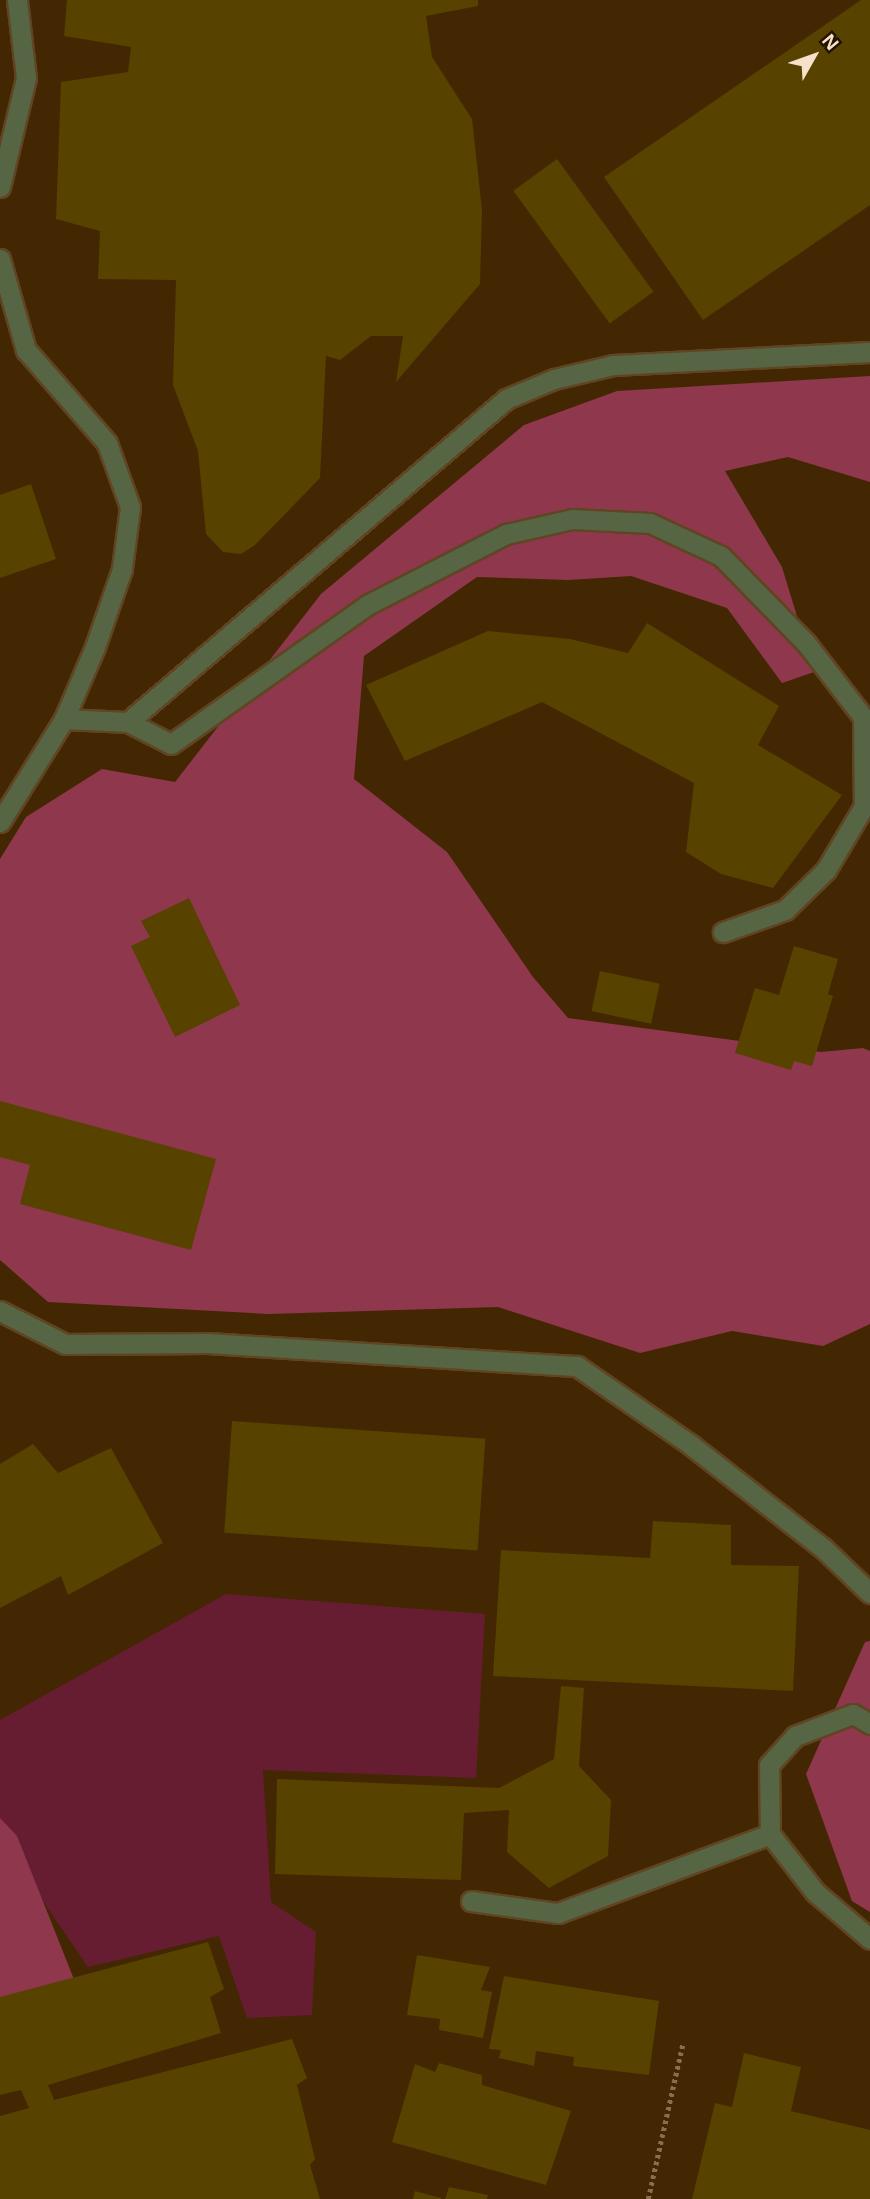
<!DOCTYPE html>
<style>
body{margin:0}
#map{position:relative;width:870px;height:2199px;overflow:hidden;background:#432702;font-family:Helvetica,sans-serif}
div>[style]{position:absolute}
.green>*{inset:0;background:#661d31}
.forest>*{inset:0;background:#8f374c}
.building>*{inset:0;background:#574200;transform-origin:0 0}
.path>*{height:4.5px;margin-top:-2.25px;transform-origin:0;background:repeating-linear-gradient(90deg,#896e4f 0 3.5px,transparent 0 7px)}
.roads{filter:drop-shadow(2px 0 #604522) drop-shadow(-2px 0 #604522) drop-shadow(0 2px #604522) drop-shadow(0 -2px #604522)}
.service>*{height:19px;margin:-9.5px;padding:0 9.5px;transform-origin:9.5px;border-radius:9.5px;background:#566544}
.minor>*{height:19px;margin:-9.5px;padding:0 9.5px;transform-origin:9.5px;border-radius:9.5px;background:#566544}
.tertiary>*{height:19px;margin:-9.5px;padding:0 9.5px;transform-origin:9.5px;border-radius:9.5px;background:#566544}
span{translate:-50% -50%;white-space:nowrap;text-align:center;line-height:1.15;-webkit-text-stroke:5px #221302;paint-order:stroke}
.north{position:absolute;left:779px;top:21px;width:70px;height:70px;-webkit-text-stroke:5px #221302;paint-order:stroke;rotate:50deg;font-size:19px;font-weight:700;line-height:28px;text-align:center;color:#f8e1ca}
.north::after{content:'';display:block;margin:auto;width:24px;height:32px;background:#f8e1ca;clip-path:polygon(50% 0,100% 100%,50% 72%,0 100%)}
</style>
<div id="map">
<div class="green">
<div style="clip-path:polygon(226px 1594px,485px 1614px,476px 1778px,263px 1770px,271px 1902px,316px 1932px,312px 2015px,247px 2018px,219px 1936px,88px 1967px,0 1838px,0 1720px)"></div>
</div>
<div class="forest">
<div style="clip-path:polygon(870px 376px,870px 482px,788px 457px,725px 471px,782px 567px,814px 672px,782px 683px,727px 608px,631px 576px,569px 580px,477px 577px,364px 656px,354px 779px,447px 852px,533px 977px,568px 1018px,821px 1052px,863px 1048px,870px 1051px,870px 1324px,823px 1346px,732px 1331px,640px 1353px,498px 1307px,268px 1314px,48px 1302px,0 1260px,0 859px,26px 817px,102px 769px,175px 782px,321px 594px,524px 425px,617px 391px)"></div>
<div style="clip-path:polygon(870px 1641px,870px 1912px,852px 1901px,806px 1774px,865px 1642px)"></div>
<div style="clip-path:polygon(0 1818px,17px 1836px,81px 1997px,0 2020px)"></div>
</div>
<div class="building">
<div style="clip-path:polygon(67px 0,478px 0,478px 6px,426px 16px,432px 57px,472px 119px,482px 210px,480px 284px,396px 382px,403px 336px,371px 336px,340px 360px,326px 356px,320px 478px,255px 545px,241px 554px,223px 552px,206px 534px,198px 451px,173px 385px,176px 280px,98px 279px,100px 231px,56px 219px,61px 82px,128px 72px,131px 47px,64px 36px)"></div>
<div style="clip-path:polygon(861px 0,870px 0,870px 205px,703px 320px,604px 177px)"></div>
<div style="left:557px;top:159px;width:164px;height:54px;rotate:54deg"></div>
<div style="clip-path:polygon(31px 484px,56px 559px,0 578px,0 495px)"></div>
<div style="clip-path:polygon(647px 623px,779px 706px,758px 745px,842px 795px,773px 888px,721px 874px,686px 852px,694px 783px,542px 702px,405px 761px,366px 685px,488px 631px,570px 639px,628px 653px)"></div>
<div style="clip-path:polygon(189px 898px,240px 1005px,175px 1037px,131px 946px,150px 937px,141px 921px)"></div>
<div style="clip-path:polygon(794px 946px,838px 959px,828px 994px,833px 996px,812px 1066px,794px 1061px,791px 1070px,735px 1053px,755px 988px,779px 995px)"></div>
<div style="left:600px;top:971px;width:61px;height:41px;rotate:12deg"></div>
<div style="clip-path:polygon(0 1101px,216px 1159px,191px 1250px,20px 1204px,30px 1165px,0 1157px)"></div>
<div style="left:232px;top:1421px;width:254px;height:112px;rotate:4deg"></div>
<div style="clip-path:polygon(33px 1444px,58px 1473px,111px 1448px,163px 1543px,68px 1595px,61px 1576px,0 1608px,0 1464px)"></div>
<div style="clip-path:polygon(653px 1521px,731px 1525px,731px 1565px,799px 1566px,793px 1691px,493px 1676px,501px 1550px,650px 1558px)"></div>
<div style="clip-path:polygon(561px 1686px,584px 1688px,579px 1766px,611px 1800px,608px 1856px,549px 1888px,507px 1852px,509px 1810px,464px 1813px,461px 1880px,275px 1874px,277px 1779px,499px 1788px,554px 1759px)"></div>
<div style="clip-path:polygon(208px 1942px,224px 1989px,210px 1997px,221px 2033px,48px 2085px,54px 2100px,292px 2039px,307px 2078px,297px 2085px,315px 2159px,310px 2165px,320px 2199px,0 2199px,0 2116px,29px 2108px,21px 2090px,0 2095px,0 1997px)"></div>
<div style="clip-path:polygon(417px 1955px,490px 1967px,481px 1990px,492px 1992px,483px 2038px,439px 2030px,440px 2019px,407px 2015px)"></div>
<div style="clip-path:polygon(504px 1976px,659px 2001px,649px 2075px,573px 2066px,574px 2057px,536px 2051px,534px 2066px,499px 2058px,501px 2050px,489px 2049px)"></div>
<div style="clip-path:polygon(744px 2053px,801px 2067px,791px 2111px,870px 2130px,870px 2199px,692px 2199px,715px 2103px,732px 2107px)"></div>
<div style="clip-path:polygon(439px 2063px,482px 2075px,482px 2085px,571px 2111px,546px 2185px,392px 2142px,415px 2064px,435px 2072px)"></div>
<div style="clip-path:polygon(449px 2187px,488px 2195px,487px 2199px,445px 2199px)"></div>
<div style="clip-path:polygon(415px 2191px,441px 2198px,441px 2199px,413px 2199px)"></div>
</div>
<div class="path">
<div style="left:648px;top:2199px;width:160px;rotate:-77.4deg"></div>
</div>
<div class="roads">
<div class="service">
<div style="left:471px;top:1901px;width:88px;rotate:7.9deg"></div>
<div style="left:558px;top:1913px;width:226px;rotate:-20.4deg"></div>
<div style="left:770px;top:1834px;width:69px;rotate:-90.8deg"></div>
<div style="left:769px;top:1765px;width:39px;rotate:-48deg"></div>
<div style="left:795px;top:1736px;width:62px;rotate:-20.8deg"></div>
<div style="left:853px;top:1714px;width:20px;rotate:30deg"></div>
</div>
<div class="minor">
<div style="left:128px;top:722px;width:48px;rotate:27.1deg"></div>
<div style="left:171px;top:744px;width:240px;rotate:-35.3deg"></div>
<div style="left:367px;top:605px;width:156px;rotate:-27.1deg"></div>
<div style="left:506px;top:534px;width:68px;rotate:-12.8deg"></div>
<div style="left:572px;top:519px;width:78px;rotate:2.9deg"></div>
<div style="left:650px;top:523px;width:78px;rotate:24.9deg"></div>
<div style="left:721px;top:556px;width:122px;rotate:45.7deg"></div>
<div style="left:806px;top:643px;width:93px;rotate:52.4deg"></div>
<div style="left:863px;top:717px;width:89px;rotate:89.4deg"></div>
<div style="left:864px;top:806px;width:74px;rotate:120.7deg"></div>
<div style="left:826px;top:870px;width:57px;rotate:135.7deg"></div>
<div style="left:785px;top:910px;width:66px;rotate:160.5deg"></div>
<div style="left:0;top:822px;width:121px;rotate:-58.1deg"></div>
<div style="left:64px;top:719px;width:64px;rotate:2.7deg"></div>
<div style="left:128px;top:722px;width:497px;rotate:-40.5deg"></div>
<div style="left:506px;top:399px;width:52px;rotate:-22.6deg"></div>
<div style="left:554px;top:379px;width:61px;rotate:-13.3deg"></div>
<div style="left:613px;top:365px;width:257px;rotate:-2.9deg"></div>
<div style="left:0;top:1311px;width:73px;rotate:26.9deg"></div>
<div style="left:65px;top:1344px;width:144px;rotate:-0.4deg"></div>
<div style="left:209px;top:1343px;width:369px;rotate:3.6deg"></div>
<div style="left:577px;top:1366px;width:139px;rotate:34.7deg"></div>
<div style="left:691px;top:1445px;width:167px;rotate:38deg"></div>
<div style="left:823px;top:1548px;width:65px;rotate:43.8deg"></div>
<div style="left:770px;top:1834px;width:73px;rotate:52.2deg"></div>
<div style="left:815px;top:1892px;width:72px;rotate:40.5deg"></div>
</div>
<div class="tertiary">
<div style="left:0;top:187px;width:112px;rotate:-76.6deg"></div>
<div style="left:26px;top:78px;width:79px;rotate:-96.6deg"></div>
<div style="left:0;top:259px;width:95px;rotate:74.1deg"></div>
<div style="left:26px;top:350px;width:123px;rotate:48.9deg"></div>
<div style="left:107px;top:443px;width:68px;rotate:70.2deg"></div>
<div style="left:130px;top:507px;width:63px;rotate:97.4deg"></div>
<div style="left:122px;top:569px;width:83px;rotate:109.1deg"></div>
<div style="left:95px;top:647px;width:78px;rotate:113.3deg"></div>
</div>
</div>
<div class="north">N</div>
</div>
